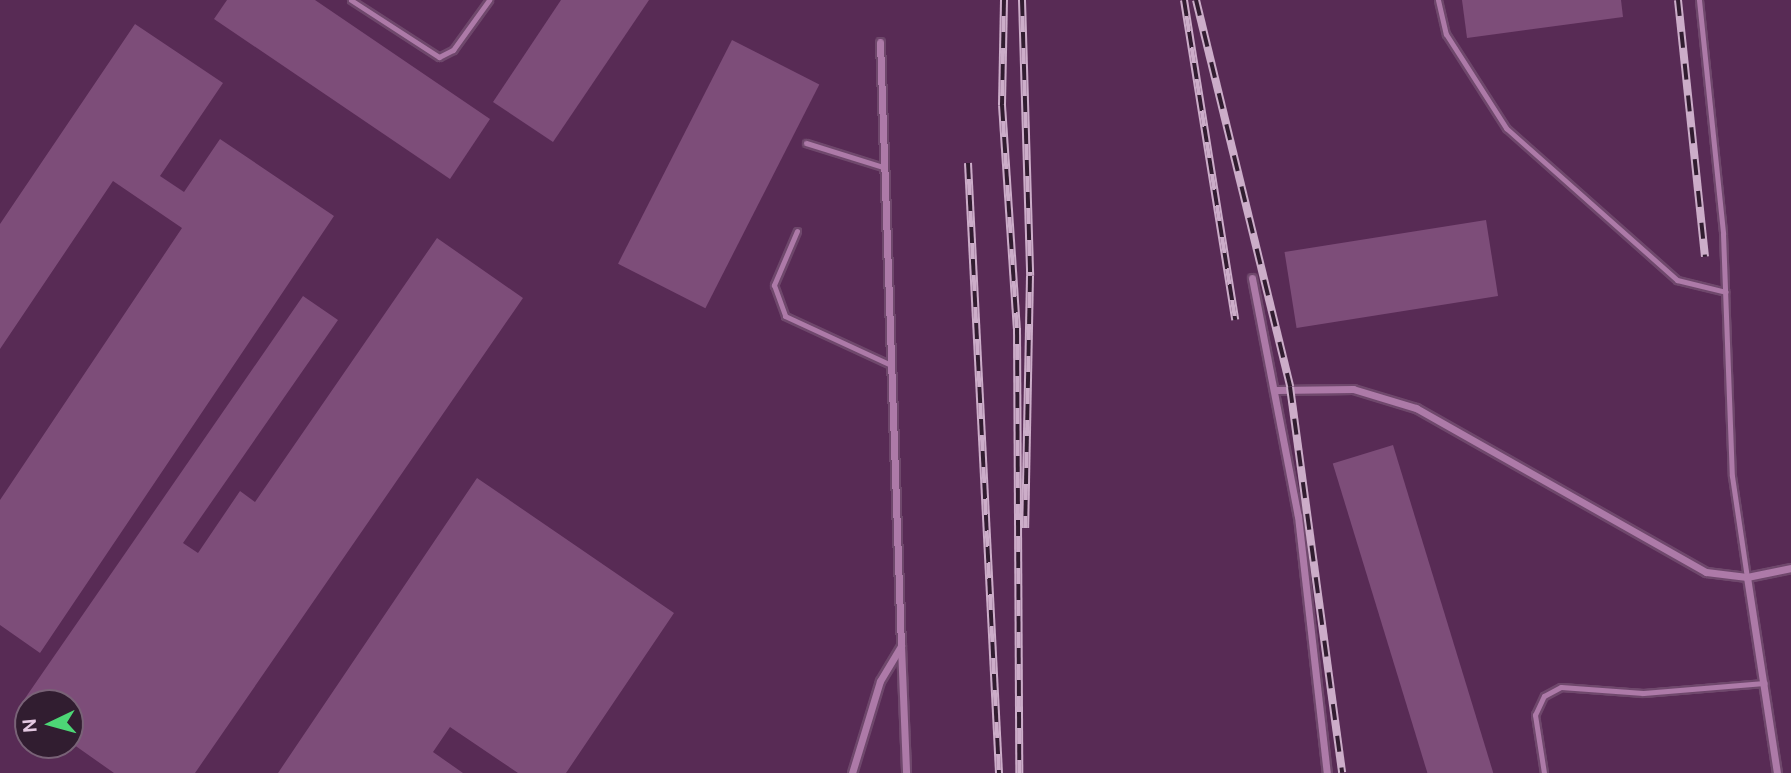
<!DOCTYPE html>
<style>
body{margin:0}
#map{position:relative;width:1791px;height:773px;overflow:hidden;background:#582b55;font-family:"DM Sans",sans-serif}
div>[style]{position:absolute}
.building>*{inset:0;background:#7d4d79;transform-origin:0 0}
.roads{filter:drop-shadow(2px 0 #6f486c) drop-shadow(-2px 0 #6f486c) drop-shadow(0 2px #6f486c) drop-shadow(0 -2px #6f486c)}
.lane>*{height:5px;margin:-2.5px;padding:0 2.5px;transform-origin:2.5px;border-radius:2.5px;background:#ad7aa8}
.street>*{height:7px;margin:-3.5px;padding:0 3.5px;transform-origin:3.5px;border-radius:3.5px;background:#ad7aa8}
.rail>*{height:8px;margin-top:-4px;transform-origin:0;background:repeating-linear-gradient(90deg,#311d30 0 16px,#ccadc9 0 32px);box-sizing:border-box;border-block:2px solid #ccadc9}
span{translate:-50% -50%;white-space:nowrap;text-align:center;line-height:1.15;-webkit-text-stroke:6px #311d30;paint-order:stroke}
.north{position:absolute;left:14px;top:689px;width:70px;height:70px;box-sizing:border-box;background:#311d30;border:2px solid #796277;border-radius:50%;rotate:265deg;font-size:19px;font-weight:700;line-height:28px;text-align:center;color:#e5c9e2}
.north::after{content:'';display:block;margin:auto;width:24px;height:32px;background:#4dd676;clip-path:polygon(50% 0,100% 100%,50% 72%,0 100%)}
</style>
<div id="map">
<div class="building">
<div style="clip-path:polygon(227px 0,315px 0,490px 119px,450px 179px,214px 19px)"></div>
<div style="clip-path:polygon(561px 0,649px 0,553px 142px,493px 102px)"></div>
<div style="clip-path:polygon(1462px 0,1621px 0,1623px 17px,1467px 38px)"></div>
<div style="clip-path:polygon(135px 24px,223px 83px,160px 176px,184px 192px,220px 139px,334px 216px,40px 653px,0 625px,0 500px,182px 228px,113px 181px,0 349px,0 224px)"></div>
<div style="left:732px;top:40px;width:98px;height:251px;rotate:27deg"></div>
<div style="left:1486px;top:220px;width:77px;height:204px;rotate:81deg"></div>
<div style="clip-path:polygon(437px 238px,523px 298px,195px 773px,114px 773px,70px 742px,70px 703px,28px 703px,28px 713px,19px 707px,303px 296px,338px 320px,183px 543px,198px 553px,240px 491px,255px 502px)"></div>
<div style="left:1393px;top:445px;width:343px;height:63px;rotate:73deg"></div>
<div style="clip-path:polygon(477px 478px,674px 613px,566px 773px,518px 773px,450px 727px,433px 752px,463px 773px,278px 773px)"></div>
</div>
<div class="roads">
<div class="lane">
<div style="left:351px;top:0;width:105px;rotate:32.9deg"></div>
<div style="left:439px;top:57px;width:16px;rotate:-27deg"></div>
<div style="left:453px;top:50px;width:62px;rotate:-54.2deg"></div>
<div style="left:1438px;top:0;width:35px;rotate:77deg"></div>
<div style="left:1446px;top:34px;width:112px;rotate:57.4deg"></div>
<div style="left:1506px;top:128px;width:229px;rotate:41.6deg"></div>
<div style="left:1677px;top:280px;width:50px;rotate:13.8deg"></div>
<div style="left:1699px;top:0;width:235px;rotate:84.1deg"></div>
<div style="left:1723px;top:234px;width:242px;rotate:87.9deg"></div>
<div style="left:1732px;top:476px;width:102px;rotate:81.6deg"></div>
<div style="left:806px;top:143px;width:81px;rotate:17.3deg"></div>
<div style="left:797px;top:231px;width:59px;rotate:113.1deg"></div>
<div style="left:774px;top:285px;width:33px;rotate:70deg"></div>
<div style="left:785px;top:316px;width:115px;rotate:24.8deg"></div>
<div style="left:1544px;top:773px;width:59px;rotate:-98.8deg"></div>
<div style="left:1535px;top:715px;width:21px;rotate:-65deg"></div>
<div style="left:1544px;top:696px;width:19px;rotate:-28deg"></div>
<div style="left:1561px;top:687px;width:82px;rotate:4.2deg"></div>
<div style="left:1643px;top:693px;width:122px;rotate:-4.7deg"></div>
</div>
<div class="street">
<div style="left:1252px;top:278px;width:242px;rotate:79.1deg"></div>
<div style="left:1298px;top:516px;width:259px;rotate:83.6deg"></div>
<div style="left:1277px;top:390px;width:76px;rotate:-0.8deg"></div>
<div style="left:1353px;top:389px;width:66px;rotate:16.8deg"></div>
<div style="left:1416px;top:408px;width:333px;rotate:29.5deg"></div>
<div style="left:1706px;top:572px;width:41px;rotate:7deg"></div>
<div style="left:1747px;top:577px;width:45px;rotate:-11.6deg"></div>
<div style="left:1747px;top:577px;width:198px;rotate:81.3deg"></div>
<div style="left:901px;top:646px;width:127px;rotate:87.7deg"></div>
<div style="left:852px;top:773px;width:96px;rotate:-73.1deg"></div>
<div style="left:880px;top:681px;width:41px;rotate:-59deg"></div>
<div style="left:901px;top:646px;width:604px;rotate:-91.99deg"></div>
</div>
</div>
<div class="rail">
<div style="left:1004px;top:0;width:105px;rotate:91.1deg"></div>
<div style="left:1002px;top:105px;width:224px;rotate:86.2deg"></div>
<div style="left:1017px;top:328px;width:445px;rotate:89.7deg"></div>
<div style="left:1022px;top:0;width:276px;rotate:88.3deg"></div>
<div style="left:1030px;top:276px;width:252px;rotate:91.1deg"></div>
<div style="left:1184px;top:0;width:324px;rotate:80.9deg"></div>
<div style="left:1196px;top:0;width:398px;rotate:76.3deg"></div>
<div style="left:1290px;top:387px;width:389px;rotate:82.3deg"></div>
<div style="left:1678px;top:0;width:258px;rotate:84deg"></div>
<div style="left:968px;top:163px;width:611px;rotate:87.09deg"></div>
</div>
<div class="north">N</div>
</div>
